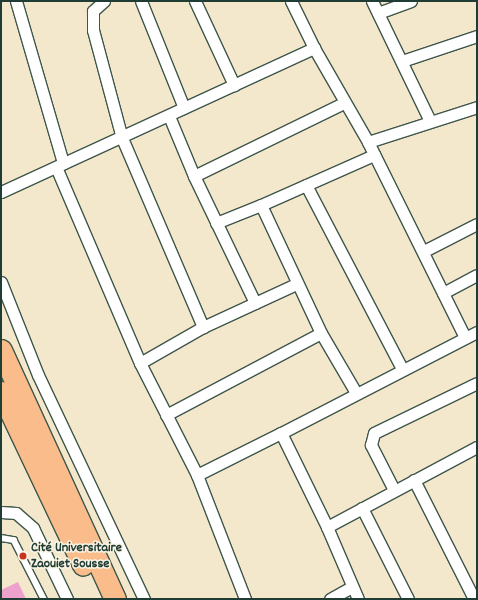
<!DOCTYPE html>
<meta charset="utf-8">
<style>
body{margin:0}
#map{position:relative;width:478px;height:600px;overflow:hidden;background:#f3e7cc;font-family:Dekko,sans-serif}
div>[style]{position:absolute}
.building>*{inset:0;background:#eda1cd}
.roads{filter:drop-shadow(1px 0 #3f564b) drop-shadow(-1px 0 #3f564b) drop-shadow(0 1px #3f564b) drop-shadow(0 -1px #3f564b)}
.lane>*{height:5.5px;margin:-2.75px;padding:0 2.75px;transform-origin:2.75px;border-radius:2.75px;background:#fff}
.street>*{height:11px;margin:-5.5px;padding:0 5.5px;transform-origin:5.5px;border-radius:5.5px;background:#fff}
.highway>*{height:21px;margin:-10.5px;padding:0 10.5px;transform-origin:10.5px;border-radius:10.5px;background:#f9bc8a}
.dots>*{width:11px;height:11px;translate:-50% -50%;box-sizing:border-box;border:2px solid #fcf5e5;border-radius:50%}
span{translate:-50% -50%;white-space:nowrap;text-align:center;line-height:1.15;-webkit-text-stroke:3px #fcf5e5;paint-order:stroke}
.poi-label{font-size:14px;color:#1f3d34;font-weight:700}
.left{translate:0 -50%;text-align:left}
.frame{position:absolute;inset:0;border:2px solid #1f3d34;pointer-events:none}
</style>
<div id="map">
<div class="building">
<div style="clip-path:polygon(18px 582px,26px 599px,1px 599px,1px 590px)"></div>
</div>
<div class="roads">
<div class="lane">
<div style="left:1px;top:538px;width:13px;rotate:9deg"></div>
<div style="left:14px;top:540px;width:66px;rotate:63deg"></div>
</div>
<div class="street">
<div style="left:16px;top:1px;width:169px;rotate:73.8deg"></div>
<div style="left:104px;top:1px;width:15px;rotate:138deg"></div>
<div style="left:93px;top:11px;width:19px;rotate:90deg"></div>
<div style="left:93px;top:30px;width:112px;rotate:75deg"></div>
<div style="left:122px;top:138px;width:206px;rotate:66.8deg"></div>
<div style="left:141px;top:1px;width:115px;rotate:68.1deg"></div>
<div style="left:195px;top:1px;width:93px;rotate:65.1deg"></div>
<div style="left:291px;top:1px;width:52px;rotate:63.9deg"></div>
<div style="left:314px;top:48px;width:108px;rotate:60.1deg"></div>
<div style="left:368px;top:142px;width:218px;rotate:63.6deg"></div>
<div style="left:372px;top:1px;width:133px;rotate:64.2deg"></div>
<div style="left:378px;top:13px;width:35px;rotate:-20deg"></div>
<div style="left:402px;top:61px;width:79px;rotate:-18.4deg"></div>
<div style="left:169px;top:116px;width:65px;rotate:67.4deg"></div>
<div style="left:194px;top:176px;width:141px;rotate:64.3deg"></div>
<div style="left:368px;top:142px;width:114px;rotate:-17.8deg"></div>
<div style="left:56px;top:167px;width:213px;rotate:66.8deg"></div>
<div style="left:140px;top:363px;width:126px;rotate:63deg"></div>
<div style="left:197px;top:475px;width:133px;rotate:68.8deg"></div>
<div style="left:194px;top:176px;width:167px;rotate:-26deg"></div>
<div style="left:306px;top:185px;width:208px;rotate:62.4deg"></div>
<div style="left:1px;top:192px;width:345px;rotate:-24.7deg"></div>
<div style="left:261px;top:205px;width:124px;rotate:-23.9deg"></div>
<div style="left:216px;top:223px;width:48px;rotate:-21.8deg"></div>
<div style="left:261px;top:205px;width:141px;rotate:64.9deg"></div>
<div style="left:321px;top:333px;width:69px;rotate:59.7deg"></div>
<div style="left:424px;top:251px;width:59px;rotate:-27deg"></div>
<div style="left:1px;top:282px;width:100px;rotate:68.3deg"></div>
<div style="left:38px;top:375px;width:248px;rotate:64.7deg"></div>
<div style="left:443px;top:293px;width:38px;rotate:-28deg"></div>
<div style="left:140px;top:363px;width:73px;rotate:-29.7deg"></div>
<div style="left:203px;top:327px;width:102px;rotate:-24.8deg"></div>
<div style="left:166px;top:415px;width:175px;rotate:-27.9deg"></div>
<div style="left:281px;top:433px;width:105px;rotate:63.9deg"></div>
<div style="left:327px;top:527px;width:78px;rotate:66.7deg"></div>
<div style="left:197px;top:475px;width:94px;rotate:-26.6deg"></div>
<div style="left:281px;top:433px;width:220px;rotate:-27.3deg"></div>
<div style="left:414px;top:480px;width:133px;rotate:63.2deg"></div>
<div style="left:394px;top:490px;width:51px;rotate:-117.1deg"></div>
<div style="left:371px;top:445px;width:12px;rotate:-76deg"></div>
<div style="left:374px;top:433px;width:114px;rotate:-25.9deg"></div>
<div style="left:362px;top:508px;width:102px;rotate:63.2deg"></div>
<div style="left:1px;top:512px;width:15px;rotate:4deg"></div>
<div style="left:16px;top:513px;width:23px;rotate:41deg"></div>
<div style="left:33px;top:528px;width:79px;rotate:64.4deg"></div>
<div style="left:327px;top:527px;width:170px;rotate:-28.1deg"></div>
<div style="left:330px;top:599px;width:25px;rotate:-29deg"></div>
</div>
<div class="highway">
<div style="left:1px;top:350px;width:274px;rotate:65.4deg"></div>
<div style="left:1px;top:392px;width:191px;rotate:64.6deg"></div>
</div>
</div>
<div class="dots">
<div style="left:23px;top:556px;background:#c8321e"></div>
</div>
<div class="poi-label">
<span class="left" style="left:31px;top:556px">Cité Universitaire<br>Zaouiet Sousse</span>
</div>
<div class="frame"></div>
</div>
